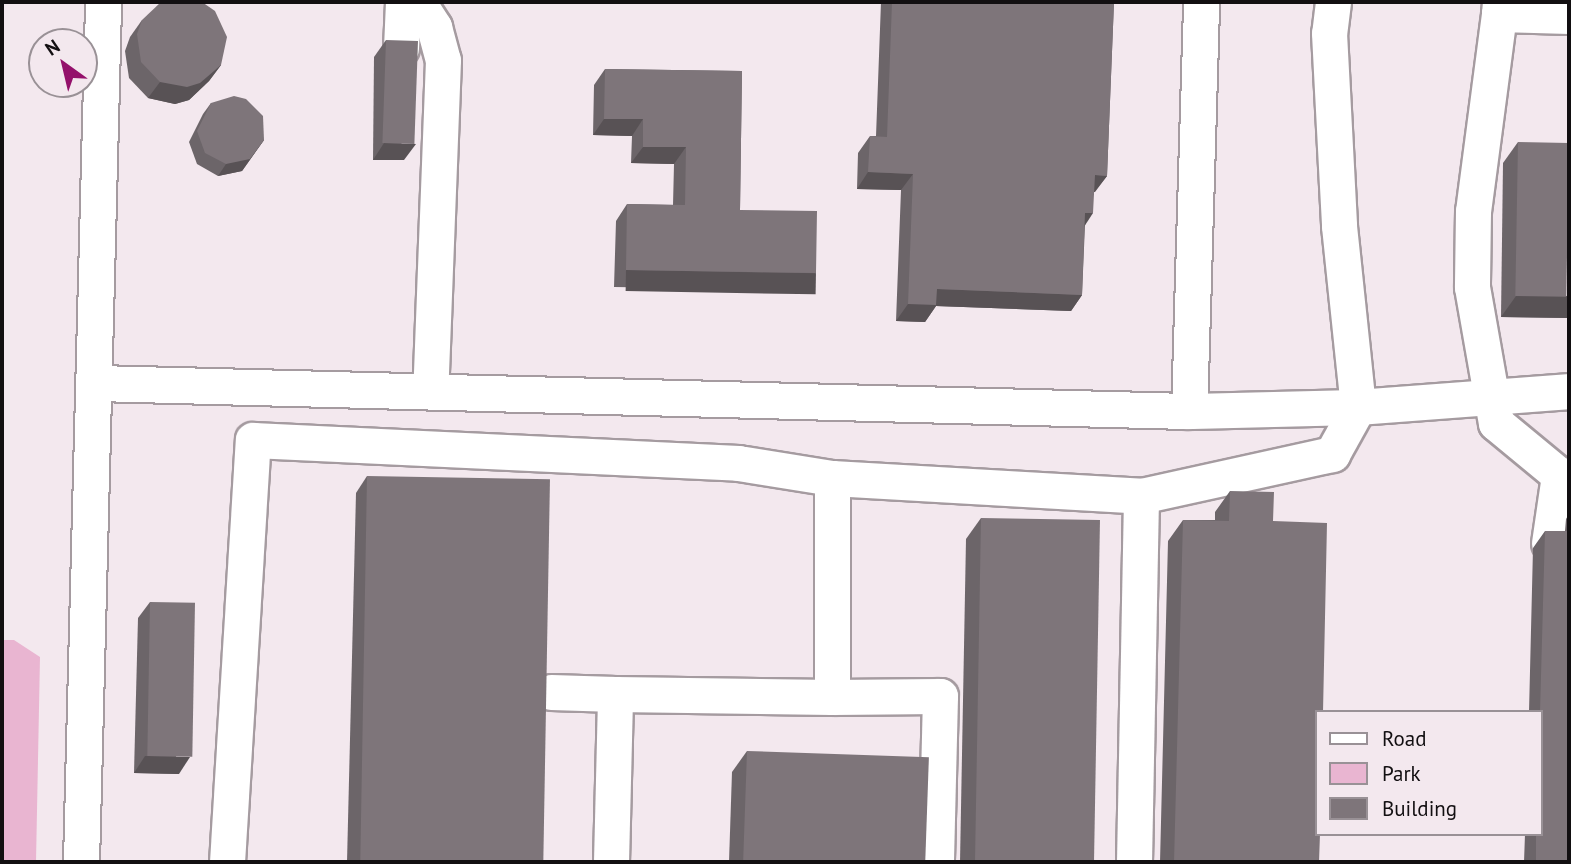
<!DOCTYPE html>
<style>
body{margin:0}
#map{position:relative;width:1571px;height:864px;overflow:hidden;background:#f3e8ee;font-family:"PT Sans",sans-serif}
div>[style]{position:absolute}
.green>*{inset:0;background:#e9b5d1}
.roads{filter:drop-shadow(2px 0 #a59ba0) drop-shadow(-2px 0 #a59ba0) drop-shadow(0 2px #a59ba0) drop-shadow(0 -2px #a59ba0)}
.minor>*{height:35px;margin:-17.5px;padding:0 17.5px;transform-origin:17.5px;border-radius:17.5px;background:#fff}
.wall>*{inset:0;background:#6c6569}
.shaded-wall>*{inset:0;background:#585255;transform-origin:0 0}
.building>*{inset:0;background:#7e757a;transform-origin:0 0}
span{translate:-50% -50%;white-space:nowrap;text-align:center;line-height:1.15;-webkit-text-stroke:5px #f3e8ee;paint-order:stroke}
.frame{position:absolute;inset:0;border:4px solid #120f11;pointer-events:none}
.legend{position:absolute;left:1315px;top:710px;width:228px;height:126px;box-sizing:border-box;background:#f3e8ee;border:2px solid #999196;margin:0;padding:9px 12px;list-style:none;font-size:21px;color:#120f11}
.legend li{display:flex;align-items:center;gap:14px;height:35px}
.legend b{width:35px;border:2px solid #999196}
.north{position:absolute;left:28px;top:28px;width:70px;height:70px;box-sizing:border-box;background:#f3e8ee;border:2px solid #999196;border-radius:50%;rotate:326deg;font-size:19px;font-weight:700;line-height:28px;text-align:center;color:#120f11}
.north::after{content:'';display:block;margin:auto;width:24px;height:32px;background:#94116b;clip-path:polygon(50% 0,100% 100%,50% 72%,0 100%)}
</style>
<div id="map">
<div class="green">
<div style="clip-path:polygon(2px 640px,14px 640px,40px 657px,36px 862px,2px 862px)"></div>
</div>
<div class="roads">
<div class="minor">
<div style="left:418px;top:2px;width:30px;rotate:57deg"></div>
<div style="left:434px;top:27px;width:34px;rotate:75deg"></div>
<div style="left:443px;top:60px;width:331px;rotate:92.2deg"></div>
<div style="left:1333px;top:2px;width:31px;rotate:97deg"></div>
<div style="left:1329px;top:33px;width:193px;rotate:87deg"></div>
<div style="left:1339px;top:226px;width:182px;rotate:84deg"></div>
<div style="left:1358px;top:407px;width:212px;rotate:-4.3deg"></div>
<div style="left:1500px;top:2px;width:12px;rotate:95deg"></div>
<div style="left:1499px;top:14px;width:70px;rotate:1.6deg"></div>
<div style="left:1499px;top:14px;width:199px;rotate:97.5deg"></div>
<div style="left:1473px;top:211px;width:76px;rotate:90.8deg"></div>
<div style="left:1472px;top:287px;width:138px;rotate:80deg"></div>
<div style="left:1496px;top:423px;width:82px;rotate:39.5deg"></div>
<div style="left:1559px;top:475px;width:10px;rotate:6deg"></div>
<div style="left:401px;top:48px;width:46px;rotate:-87.5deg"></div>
<div style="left:96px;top:383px;width:1093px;rotate:1.47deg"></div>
<div style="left:1189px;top:411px;width:409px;rotate:-88.3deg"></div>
<div style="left:1189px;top:411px;width:169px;rotate:-1.4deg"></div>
<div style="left:832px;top:478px;width:219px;rotate:90deg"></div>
<div style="left:832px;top:697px;width:108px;rotate:-0.5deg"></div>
<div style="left:940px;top:696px;width:166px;rotate:91.4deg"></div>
<div style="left:1549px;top:543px;width:69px;rotate:-81.6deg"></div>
<div style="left:551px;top:692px;width:64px;rotate:1.8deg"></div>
<div style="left:81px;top:862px;width:860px;rotate:-88.53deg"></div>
<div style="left:227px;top:862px;width:423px;rotate:-86.5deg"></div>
<div style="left:253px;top:440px;width:486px;rotate:2.7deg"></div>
<div style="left:738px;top:463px;width:95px;rotate:9.1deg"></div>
<div style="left:832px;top:478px;width:310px;rotate:3.3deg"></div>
<div style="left:1141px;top:496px;width:196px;rotate:-12.4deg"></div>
<div style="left:1332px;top:454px;width:54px;rotate:-61deg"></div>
<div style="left:611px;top:862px;width:168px;rotate:-88.6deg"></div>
<div style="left:615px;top:694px;width:217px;rotate:0.8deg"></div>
<div style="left:1134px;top:862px;width:366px;rotate:-88.9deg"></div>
</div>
</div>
<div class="wall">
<div style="clip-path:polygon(881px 2px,1114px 2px,1107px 176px,1094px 192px,1085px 225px,1082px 295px,1071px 311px,936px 306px,925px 322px,896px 321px,901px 190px,857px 189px,858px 153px,870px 136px,876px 136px)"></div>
<div style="clip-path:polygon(142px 20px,221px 65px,209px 81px,189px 100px,175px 104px,148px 98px,129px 78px,125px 51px,130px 37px)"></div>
<div style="clip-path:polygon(386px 40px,404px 160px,373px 160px,374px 57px)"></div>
<div style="clip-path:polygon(605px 69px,742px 71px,740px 210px,816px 273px,804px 290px,614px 287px,616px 221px,627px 204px,673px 205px,674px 164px,631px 163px,632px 136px,593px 135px,594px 85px)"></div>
<div style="clip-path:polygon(211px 103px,264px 140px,242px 171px,218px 176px,197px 164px,189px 142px,203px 114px)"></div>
<div style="clip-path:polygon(1518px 142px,1569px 318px,1501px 317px,1503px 163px)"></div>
<div style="clip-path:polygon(367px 476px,541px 862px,347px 862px,356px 493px)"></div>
<div style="clip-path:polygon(1230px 491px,1273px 521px,1319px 862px,1160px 862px,1168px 541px,1183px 520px,1215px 520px,1215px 512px)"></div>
<div style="clip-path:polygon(1569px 514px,1569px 862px,1524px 862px,1525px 834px,1541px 834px,1541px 712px,1529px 712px,1533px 548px,1545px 531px,1565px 531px,1566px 519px)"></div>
<div style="clip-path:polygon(981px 518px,1093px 862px,960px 862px,966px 539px)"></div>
<div style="clip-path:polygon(150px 602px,179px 774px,134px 773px,138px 618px)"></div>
<div style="clip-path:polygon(747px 751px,925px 862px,729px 862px,732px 772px)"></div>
</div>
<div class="shaded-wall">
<div style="clip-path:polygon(221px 65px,209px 81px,189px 100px,175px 104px,148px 98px,160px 82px)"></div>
<div style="clip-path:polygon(604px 119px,643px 119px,632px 136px,593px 135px)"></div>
<div style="clip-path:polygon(264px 140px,242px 171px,218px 176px,226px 164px)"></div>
<div style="clip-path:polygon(384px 143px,416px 144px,404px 160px,373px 160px)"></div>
<div style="clip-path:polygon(643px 147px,686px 147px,674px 164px,631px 163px)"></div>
<div style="clip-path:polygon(868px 172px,913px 174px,901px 190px,857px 189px)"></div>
<div style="clip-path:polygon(1095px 175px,1107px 176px,1095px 192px,1083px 192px)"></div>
<div style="clip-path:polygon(1085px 213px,1093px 213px,1082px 230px)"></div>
<div style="left:626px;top:270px;width:190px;height:21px;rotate:1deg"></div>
<div style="clip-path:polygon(937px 289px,1082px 295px,1071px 311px,936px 306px,925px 322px,896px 321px,908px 304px)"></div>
<div style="clip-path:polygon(1516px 296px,1569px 296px,1569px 318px,1501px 317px)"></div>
<div style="clip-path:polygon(145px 756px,190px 757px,179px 774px,134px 773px)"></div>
</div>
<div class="building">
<div style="clip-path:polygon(161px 2px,202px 2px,215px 11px,227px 37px,221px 65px,200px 83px,187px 87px,160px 82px,141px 62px,137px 34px,142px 20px)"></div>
<div style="clip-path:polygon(892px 2px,1114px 2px,1107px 176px,1095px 175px,1093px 213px,1085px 213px,1082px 295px,937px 289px,936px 305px,908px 304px,913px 174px,868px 172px,870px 136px,887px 137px)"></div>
<div style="left:386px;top:40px;width:32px;height:103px;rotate:2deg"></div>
<div style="clip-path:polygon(605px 69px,742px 71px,740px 210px,817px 211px,816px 273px,626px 270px,627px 204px,685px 205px,686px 147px,643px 147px,643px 119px,604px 119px)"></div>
<div style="clip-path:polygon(234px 96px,246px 99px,263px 116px,264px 140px,250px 159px,226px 164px,205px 153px,197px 131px,211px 103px)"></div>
<div style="left:1518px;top:142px;width:51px;height:154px;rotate:1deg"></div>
<div style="left:367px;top:476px;width:183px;height:386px;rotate:1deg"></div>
<div style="clip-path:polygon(1230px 491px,1274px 492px,1273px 521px,1327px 523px,1323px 712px,1317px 712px,1317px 834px,1320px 834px,1319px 862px,1174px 862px,1183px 520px,1229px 521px)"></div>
<div style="left:981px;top:518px;width:119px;height:344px;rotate:1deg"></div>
<div style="clip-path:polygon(1545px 531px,1569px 531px,1569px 862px,1536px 862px,1536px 834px,1541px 834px,1541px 712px,1540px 712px)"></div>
<div style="left:150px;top:602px;width:45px;height:154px;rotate:1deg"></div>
<div style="left:747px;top:751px;width:182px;height:111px;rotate:2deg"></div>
</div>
<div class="frame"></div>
<ul class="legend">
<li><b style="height:9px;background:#fff"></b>Road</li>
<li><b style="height:19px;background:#e9b5d1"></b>Park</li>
<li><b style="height:19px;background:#7e757a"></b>Building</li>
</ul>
<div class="north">N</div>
</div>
